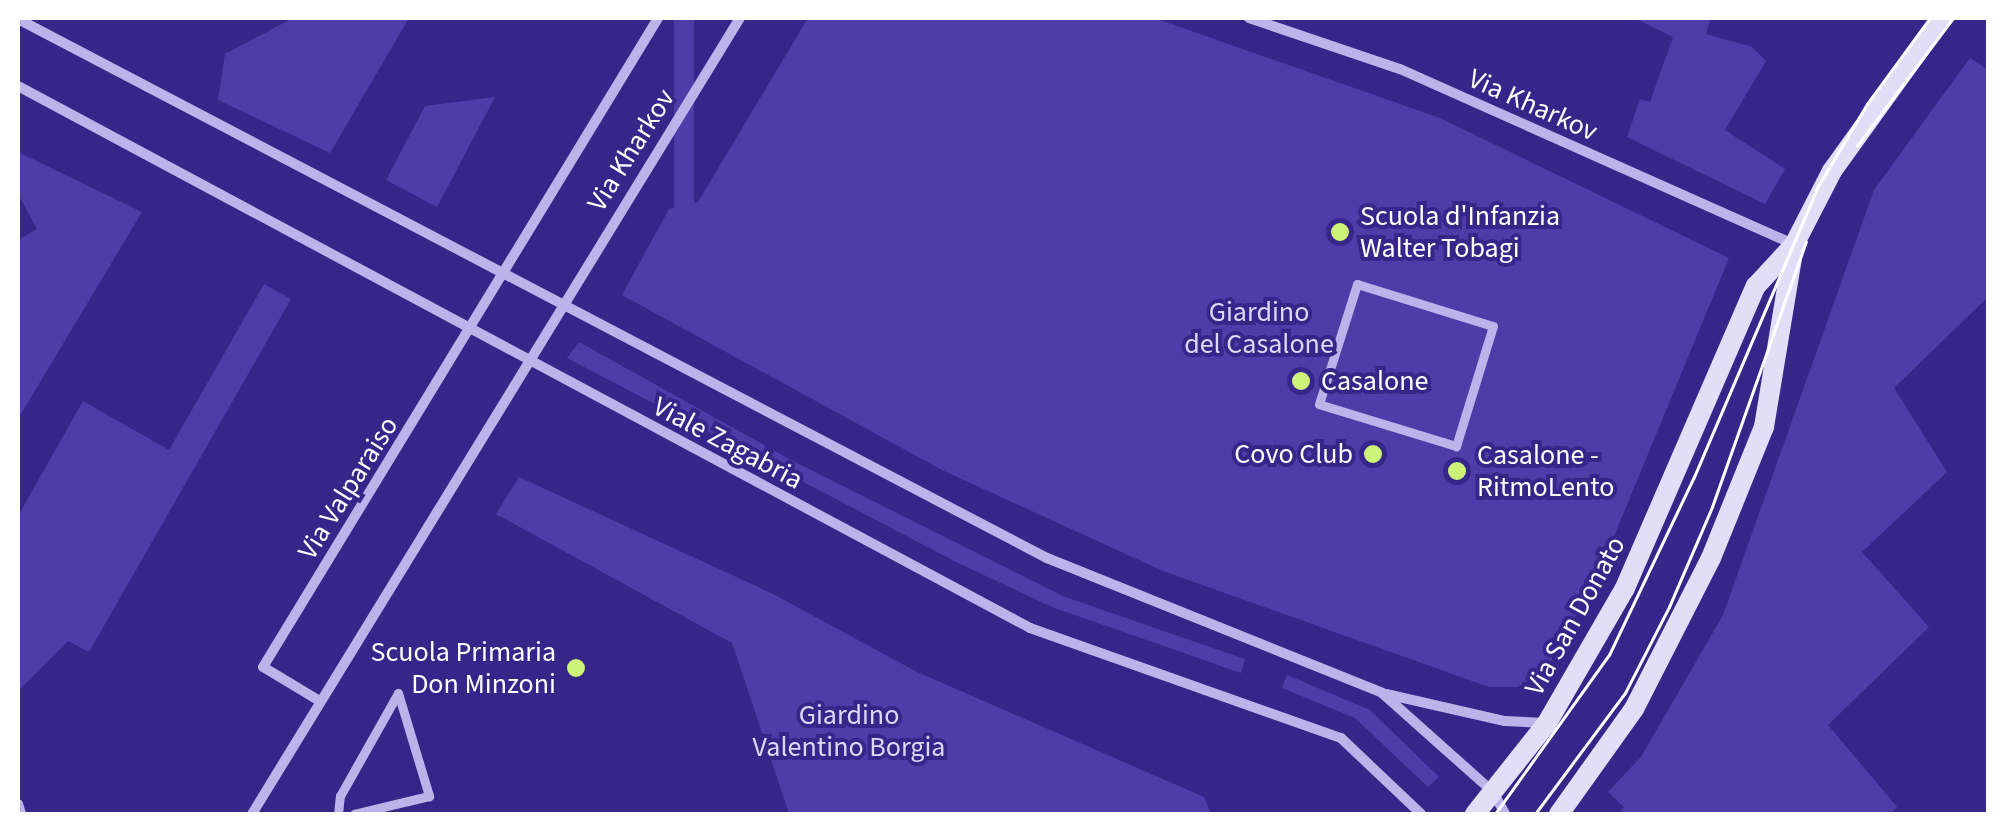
<!DOCTYPE html>
<style>
body{margin:0}
#map{position:relative;width:2006px;height:832px;overflow:hidden;background:#37268a;font-family:"Source Sans 3",sans-serif}
div>[style]{position:absolute}
.green>*{inset:0;background:#4e3da9;transform-origin:0 0}
.pedestrian>*{height:9px;margin:-4.5px;padding:0 4.5px;transform-origin:4.5px;border-radius:4.5px;background:#bcb3ea}
.minor>*{height:10px;margin:-5px;padding:0 5px;transform-origin:5px;border-radius:5px;background:#bcb3ea}
.secondary>*{height:20px;margin:-10px;padding:0 10px;transform-origin:10px;border-radius:10px;background:#e3def8}
.tram>*{height:2.5px;margin:-1.25px;padding:0 1.25px;transform-origin:1.25px;border-radius:1.25px;background:#fff}
.dots>*{width:28px;height:28px;translate:-50% -50%;box-sizing:border-box;border:5px solid #37268a;border-radius:50%}
span{translate:-50% -50%;white-space:nowrap;text-align:center;line-height:1.15;-webkit-text-stroke:8px #37268a;paint-order:stroke}
.street-label{font-size:28px;color:#fff}
.poi-label{font-size:28px;color:#fff}
.left{translate:0 -50%;text-align:left}
.right{translate:-100% -50%;text-align:right}
.park-label{font-size:28px;color:#ddd8f8}
.frame{position:absolute;inset:0;border:20px solid #fff;pointer-events:none}
</style>
<div id="map">
<div class="green">
<div style="clip-path:polygon(293px 18px,409px 18px,330px 153px,218px 100px,225px 54px)"></div>
<div style="left:674px;top:18px;width:20px;height:262px"></div>
<div style="clip-path:polygon(808px 18px,1154px 18px,1440px 118px,1729px 258px,1598px 575px,1547px 668px,1518px 687px,1489px 687px,1163px 571px,942px 470px,622px 295px,669px 209px,698px 202px)"></div>
<div style="clip-path:polygon(1634px 18px,1711px 18px,1706px 34px,1752px 47px,1766px 61px,1725px 130px,1785px 169px,1765px 204px,1627px 137px,1640px 99px,1650px 102px,1673px 37px)"></div>
<div style="clip-path:polygon(1970px 58px,1988px 70px,1988px 297px,1894px 388px,1947px 472px,1862px 552px,1929px 627px,1828px 725px,1897px 807px,1891px 814px,1618px 814px,1624px 807px,1608px 792px,1641px 757px,1723px 615px,1874px 190px)"></div>
<div style="clip-path:polygon(495px 97px,437px 207px,386px 180px,425px 106px)"></div>
<div style="clip-path:polygon(18px 152px,142px 212px,18px 419px,18px 240px,37px 229px,18px 194px)"></div>
<div style="clip-path:polygon(264px 284px,291px 299px,89px 652px,68px 641px,18px 691px,18px 516px,83px 401px,169px 450px)"></div>
<div style="clip-path:polygon(579px 342px,791px 460px,1065px 597px,1245px 659px,1241px 673px,1052px 607px,958px 563px,567px 358px)"></div>
<div style="clip-path:polygon(519px 477px,773px 594px,917px 672px,1204px 797px,1211px 814px,789px 814px,732px 643px,496px 514px)"></div>
<div style="clip-path:polygon(1287px 675px,1370px 710px,1439px 777px,1428px 787px,1355px 718px,1282px 688px)"></div>
</div>
<div class="pedestrian">
<div style="left:1357px;top:284px;width:142px;rotate:17.2deg"></div>
<div style="left:1493px;top:326px;width:126px;rotate:107.1deg"></div>
<div style="left:1456px;top:446px;width:143px;rotate:-163deg"></div>
<div style="left:1319px;top:404px;width:126px;rotate:-72.4deg"></div>
<div style="left:338px;top:814px;width:18px;rotate:-84deg"></div>
<div style="left:340px;top:796px;width:118px;rotate:-60.6deg"></div>
<div style="left:398px;top:693px;width:108px;rotate:73.2deg"></div>
<div style="left:429px;top:796px;width:77px;rotate:166.5deg"></div>
</div>
<div class="minor">
<div style="left:1249px;top:18px;width:159px;rotate:18.7deg"></div>
<div style="left:1400px;top:69px;width:430px;rotate:24deg"></div>
<div style="left:18px;top:19px;width:1162px;rotate:27.65deg"></div>
<div style="left:1047px;top:558px;width:361px;rotate:21.9deg"></div>
<div style="left:1382px;top:693px;width:149px;rotate:41.7deg"></div>
<div style="left:1493px;top:792px;width:25px;rotate:61deg"></div>
<div style="left:18px;top:86px;width:1148px;rotate:28.17deg"></div>
<div style="left:1030px;top:628px;width:330px;rotate:19.5deg"></div>
<div style="left:1341px;top:738px;width:110px;rotate:43.5deg"></div>
<div style="left:1386px;top:694px;width:122px;rotate:12.8deg"></div>
<div style="left:1505px;top:721px;width:41px;rotate:2.8deg"></div>
<div style="left:318px;top:700px;width:64px;rotate:-149deg"></div>
<div style="left:263px;top:667px;width:760px;rotate:-58.67deg"></div>
<div style="left:18px;top:804px;width:10px;rotate:73deg"></div>
<div style="left:252px;top:814px;width:934px;rotate:-58.49deg"></div>
</div>
<div class="secondary">
<div style="left:1475px;top:814px;width:116px;rotate:-51.6deg"></div>
<div style="left:1547px;top:723px;width:156px;rotate:-60deg"></div>
<div style="left:1625px;top:588px;width:329px;rotate:-66.6deg"></div>
<div style="left:1756px;top:286px;width:56px;rotate:-47.2deg"></div>
<div style="left:1794px;top:245px;width:83px;rotate:-62.8deg"></div>
<div style="left:1832px;top:171px;width:188px;rotate:-54.3deg"></div>
<div style="left:1559px;top:814px;width:129px;rotate:-54.5deg"></div>
<div style="left:1634px;top:709px;width:169px;rotate:-63deg"></div>
<div style="left:1711px;top:558px;width:141px;rotate:-68deg"></div>
<div style="left:1764px;top:427px;width:184px;rotate:-80.6deg"></div>
</div>
<div class="tram">
<div style="left:1857px;top:146px;width:160px;rotate:-53.1deg"></div>
<div style="left:1495px;top:814px;width:196px;rotate:-54.4deg"></div>
<div style="left:1609px;top:655px;width:197px;rotate:-64.5deg"></div>
<div style="left:1694px;top:477px;width:314px;rotate:-66.9deg"></div>
<div style="left:1817px;top:188px;width:98px;rotate:-59.2deg"></div>
<div style="left:1867px;top:104px;width:107px;rotate:-53.8deg"></div>
<div style="left:1535px;top:814px;width:151px;rotate:-53.4deg"></div>
<div style="left:1625px;top:693px;width:97px;rotate:-62.9deg"></div>
<div style="left:1669px;top:607px;width:109px;rotate:-66.7deg"></div>
<div style="left:1712px;top:507px;width:281px;rotate:-70.5deg"></div>
</div>
<div class="dots">
<div style="left:1340px;top:232px;background:#ccf378"></div>
<div style="left:1301px;top:381px;background:#ccf378"></div>
<div style="left:1373px;top:454px;background:#ccf378"></div>
<div style="left:1457px;top:471px;background:#ccf378"></div>
<div style="left:576px;top:668px;background:#ccf378"></div>
</div>
<div class="street-label">
<span style="left:1533px;top:105px;rotate:24deg">Via Kharkov</span>
<span style="left:631px;top:150px;rotate:-58deg">Via Kharkov</span>
<span style="left:728px;top:443px;rotate:28deg">Viale Zagabria</span>
<span style="left:348px;top:488px;rotate:-58deg">Via Valparaiso</span>
<span style="left:1575px;top:616px;rotate:-61deg">Via San Donato</span>
</div>
<div class="poi-label">
<span class="left" style="left:1360px;top:232px">Scuola d'Infanzia<br>Walter Tobagi</span>
<span class="left" style="left:1321px;top:381px">Casalone</span>
<span class="right" style="left:1353px;top:454px">Covo Club</span>
<span class="left" style="left:1477px;top:471px">Casalone -<br>RitmoLento</span>
<span class="right" style="left:556px;top:668px">Scuola Primaria<br>Don Minzoni</span>
</div>
<div class="park-label">
<span style="left:1259px;top:328px">Giardino<br>del Casalone</span>
<span style="left:849px;top:731px">Giardino<br>Valentino Borgia</span>
</div>
<div class="frame"></div>
</div>
